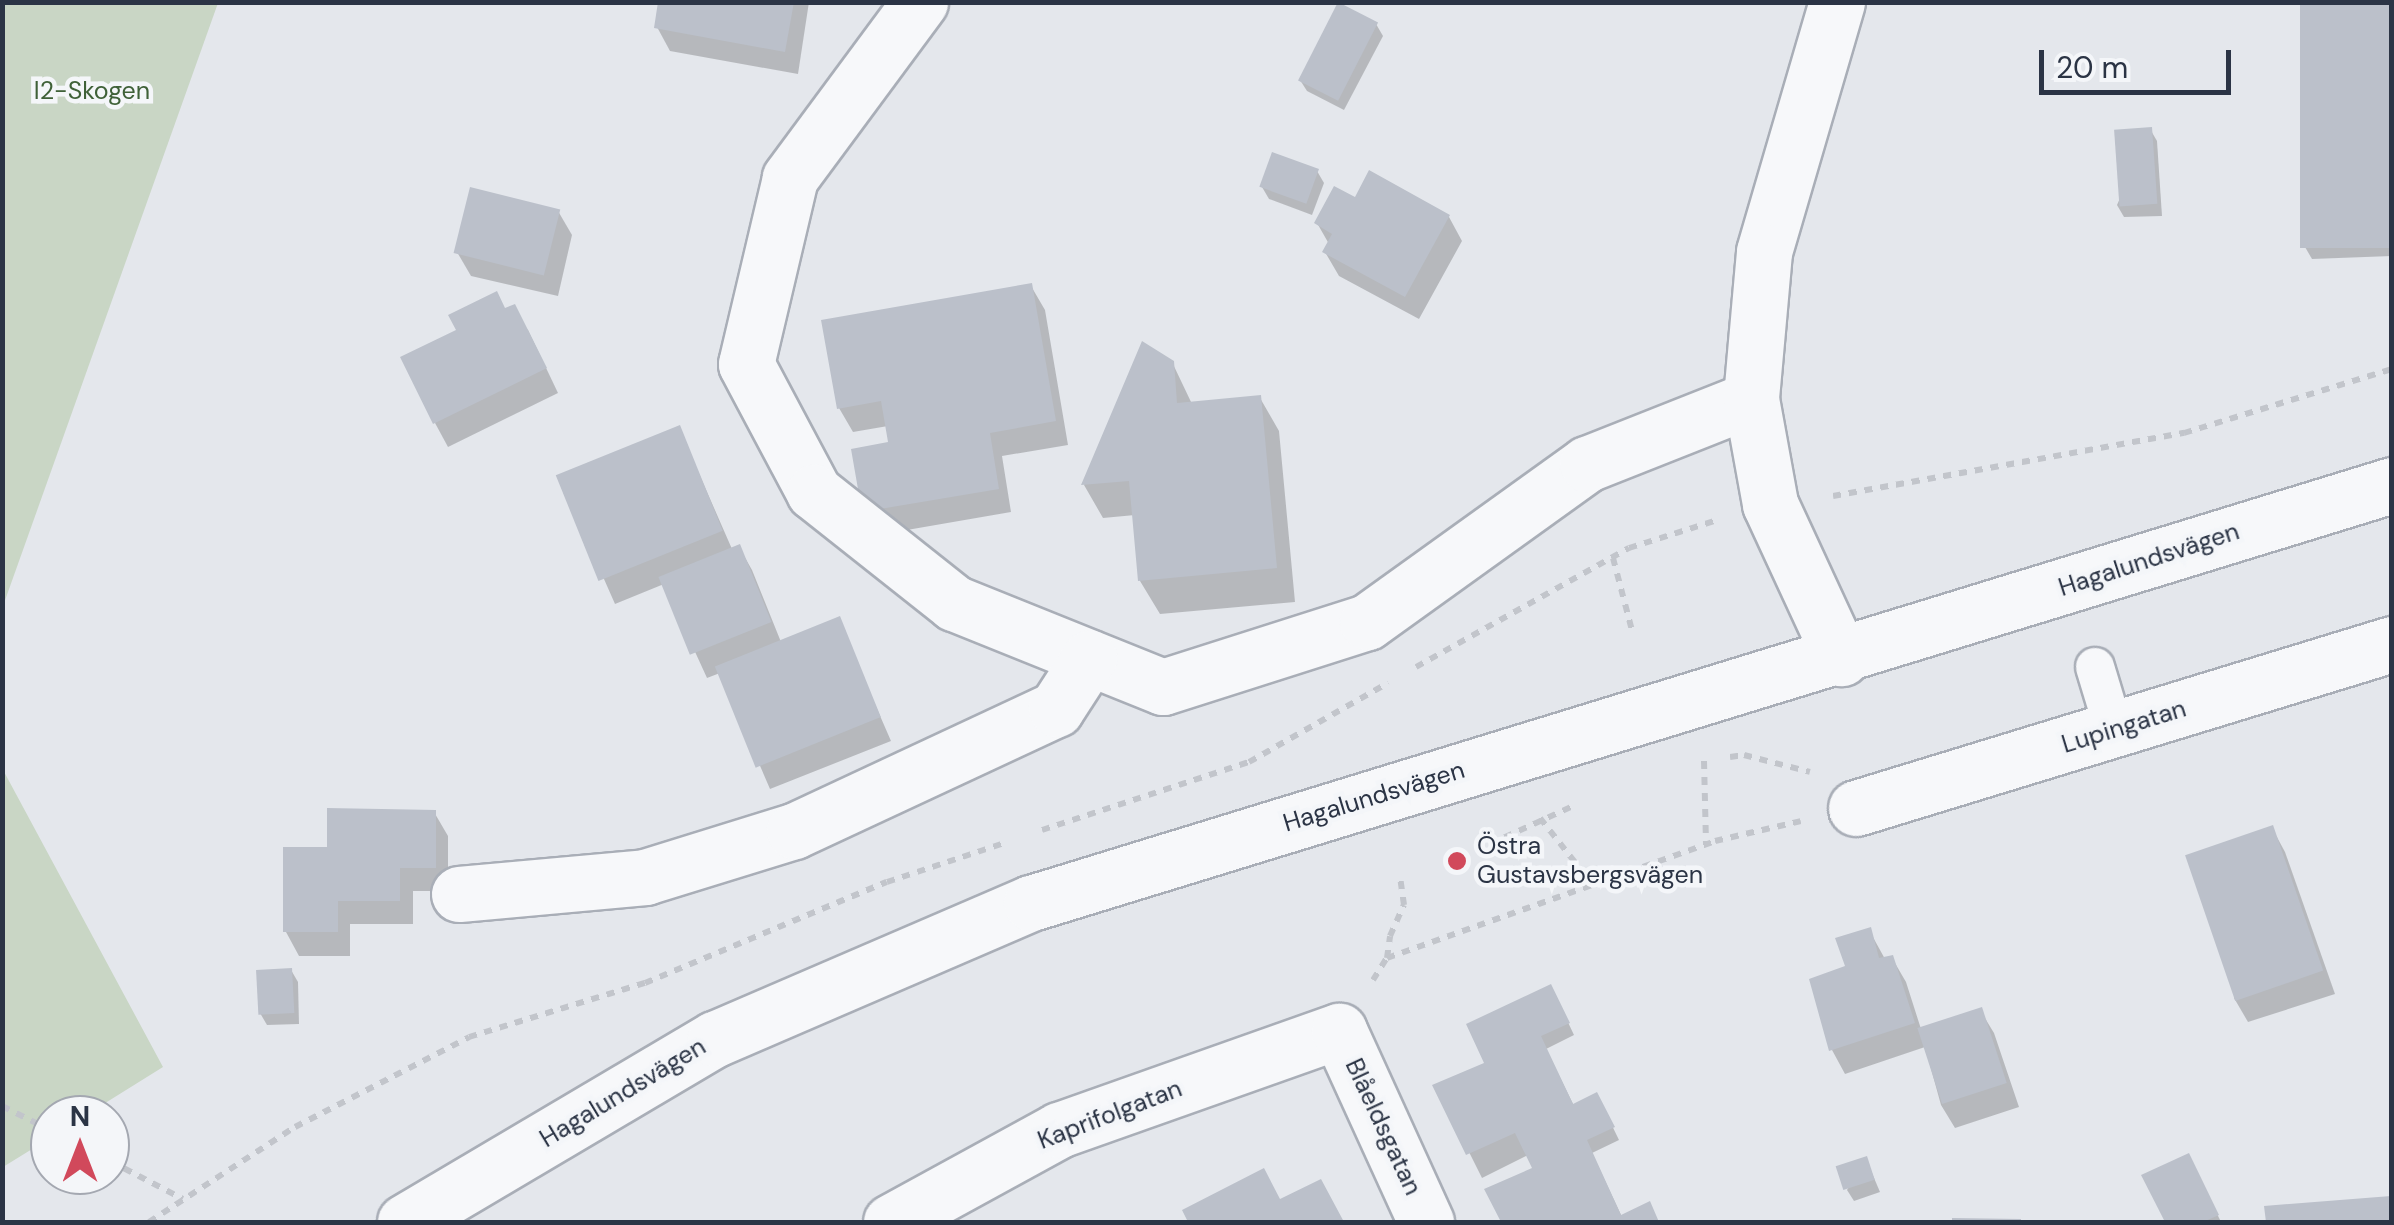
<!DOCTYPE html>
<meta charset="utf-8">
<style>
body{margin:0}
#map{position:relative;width:2394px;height:1225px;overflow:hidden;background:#e4e7ec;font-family:"DM Sans",sans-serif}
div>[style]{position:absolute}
.green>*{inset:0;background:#c9d6c5}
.shadow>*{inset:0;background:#0003}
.building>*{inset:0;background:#bbc0ca;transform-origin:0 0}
.path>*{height:6px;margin-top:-3px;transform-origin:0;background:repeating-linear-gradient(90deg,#c2c5cb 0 8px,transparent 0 16px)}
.roads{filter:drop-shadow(2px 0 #a9aeb7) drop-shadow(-2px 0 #a9aeb7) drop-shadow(0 2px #a9aeb7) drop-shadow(0 -2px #a9aeb7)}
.service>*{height:38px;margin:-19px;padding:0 19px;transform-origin:19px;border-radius:19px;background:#f7f8fa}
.minor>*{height:55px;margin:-27.5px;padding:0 27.5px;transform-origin:27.5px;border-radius:27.5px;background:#f7f8fa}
.tertiary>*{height:55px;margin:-27.5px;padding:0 27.5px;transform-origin:27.5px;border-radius:27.5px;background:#f7f8fa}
.dots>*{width:28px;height:28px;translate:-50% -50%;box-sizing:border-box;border:5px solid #f4f6f9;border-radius:50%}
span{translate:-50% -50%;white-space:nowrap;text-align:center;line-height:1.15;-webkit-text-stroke:9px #f4f6f9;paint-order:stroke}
.park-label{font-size:25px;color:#3f6138}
.street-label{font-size:25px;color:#2b3445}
.poi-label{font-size:25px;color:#2b3445}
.left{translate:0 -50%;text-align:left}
.frame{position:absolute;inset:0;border:5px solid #2b3445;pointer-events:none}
.north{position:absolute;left:30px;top:1095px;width:100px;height:100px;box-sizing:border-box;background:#f4f6f9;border:2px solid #a4a8b1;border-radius:50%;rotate:0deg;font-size:28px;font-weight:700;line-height:40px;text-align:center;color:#2b3445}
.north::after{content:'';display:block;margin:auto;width:35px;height:45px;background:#d1495b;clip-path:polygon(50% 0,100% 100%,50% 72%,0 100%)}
.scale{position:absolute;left:2039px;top:50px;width:192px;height:45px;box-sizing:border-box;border:5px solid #2b3445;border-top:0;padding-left:12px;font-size:30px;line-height:35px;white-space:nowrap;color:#2b3445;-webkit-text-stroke:8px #f4f6f9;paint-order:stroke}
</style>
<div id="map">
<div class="green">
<div style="clip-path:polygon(3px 2px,218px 3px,3px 606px,2px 3px)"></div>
<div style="clip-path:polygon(2px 768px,163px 1067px,86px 1115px,50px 1115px,50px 1138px,3px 1167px)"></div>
</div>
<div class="shadow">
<div style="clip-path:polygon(661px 2px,809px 2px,798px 74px,670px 51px,657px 27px)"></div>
<div style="clip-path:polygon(2392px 2px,2392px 256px,2312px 259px,2305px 247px)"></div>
<div style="clip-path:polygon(1376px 24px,1383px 36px,1344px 110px,1307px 91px,1300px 80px)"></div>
<div style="clip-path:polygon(2150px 129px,2157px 141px,2162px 216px,2124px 217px,2117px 205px)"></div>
<div style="clip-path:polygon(1317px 171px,1324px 183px,1312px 215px,1269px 199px,1262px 187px)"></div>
<div style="clip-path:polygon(1356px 200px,1449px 217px,1462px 241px,1419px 319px,1339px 276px,1325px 252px,1329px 244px,1317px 223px)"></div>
<div style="clip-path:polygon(558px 211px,572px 235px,558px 296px,471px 276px,457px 252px)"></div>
<div style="clip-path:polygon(1031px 286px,1045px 310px,1068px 445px,1002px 456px,1011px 512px,878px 535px,864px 512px,891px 444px,888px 426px,853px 432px,839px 408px)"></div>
<div style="clip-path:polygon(505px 310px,528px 330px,558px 393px,448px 447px,435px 423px,459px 332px)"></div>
<div style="clip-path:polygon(1143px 345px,1172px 362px,1192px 404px,1260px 398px,1279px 431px,1295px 602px,1160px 614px,1140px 581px,1135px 515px,1103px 518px,1084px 485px)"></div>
<div style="clip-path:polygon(679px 428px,732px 549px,739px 547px,752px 570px,781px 642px,838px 619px,891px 741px,770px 789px,720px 673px,707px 678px,664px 584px,615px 604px,559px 477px)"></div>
<div style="clip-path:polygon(434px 812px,448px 836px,448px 891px,413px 891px,413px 924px,350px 924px,350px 956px,299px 956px,286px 932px,330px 850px)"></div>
<div style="clip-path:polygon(2272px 828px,2285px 852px,2335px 994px,2248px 1022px,2234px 998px)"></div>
<div style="clip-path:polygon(1869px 930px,1885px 959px,1892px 958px,1906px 982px,1921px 1029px,1980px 1010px,1994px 1033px,2019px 1107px,1955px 1128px,1941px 1105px,1925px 1047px,1845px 1074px,1832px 1050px,1848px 967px)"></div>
<div style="clip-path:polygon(291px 970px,298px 982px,299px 1024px,267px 1025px,260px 1013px)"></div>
<div style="clip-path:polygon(1557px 999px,1574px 1035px,1546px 1049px,1574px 1106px,1603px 1107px,1619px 1140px,1592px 1153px,1622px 1217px,1649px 1205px,1658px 1222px,1503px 1222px,1488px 1190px,1534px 1168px,1528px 1155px,1482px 1178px,1436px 1086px,1487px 1063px)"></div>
<div style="clip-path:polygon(1866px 1159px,1880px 1192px,1854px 1201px,1847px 1190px)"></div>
<div style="clip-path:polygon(2195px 1168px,2221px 1222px,2168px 1222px,2144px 1176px)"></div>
<div style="clip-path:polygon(2389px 1199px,2392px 1222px,2269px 1222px,2267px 1208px)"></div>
<div style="clip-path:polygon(1280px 1203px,1334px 1206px,1343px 1222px,1191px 1222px,1185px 1211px)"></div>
</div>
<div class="building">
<div style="clip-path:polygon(658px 2px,794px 2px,785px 52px,654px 28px)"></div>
<div style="left:1338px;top:2px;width:45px;height:88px;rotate:27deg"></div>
<div style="left:2300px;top:2px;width:92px;height:246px"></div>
<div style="left:2152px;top:127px;width:77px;height:38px;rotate:86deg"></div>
<div style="left:1272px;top:152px;width:50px;height:37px;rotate:20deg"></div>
<div style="clip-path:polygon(1369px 170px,1450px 215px,1405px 297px,1322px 252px,1332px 234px,1314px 223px,1334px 186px,1355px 197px)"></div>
<div style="left:470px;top:187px;width:93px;height:68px;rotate:14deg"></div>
<div style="clip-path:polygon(1032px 283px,1056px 421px,990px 433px,999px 489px,862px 512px,851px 449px,888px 442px,881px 401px,837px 409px,821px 320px)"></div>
<div style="clip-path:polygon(497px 291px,505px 308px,515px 304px,547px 368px,433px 424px,400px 357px,456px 330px,448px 315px)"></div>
<div style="clip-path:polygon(1142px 341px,1174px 361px,1177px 403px,1261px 395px,1277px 568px,1138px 581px,1129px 481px,1081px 485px)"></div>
<div style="left:680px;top:425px;width:114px;height:134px;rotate:68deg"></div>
<div style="left:740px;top:544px;width:84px;height:88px;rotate:68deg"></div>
<div style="left:840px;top:616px;width:109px;height:135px;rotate:68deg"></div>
<div style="clip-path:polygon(327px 808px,436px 810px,436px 868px,400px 868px,400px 901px,338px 901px,338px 932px,283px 932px,283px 847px,327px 847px)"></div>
<div style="left:2273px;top:825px;width:154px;height:93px;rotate:71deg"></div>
<div style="clip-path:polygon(1871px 927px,1879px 958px,1893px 955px,1915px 1023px,1829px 1051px,1809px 979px,1845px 966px,1835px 938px)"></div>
<div style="left:292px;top:968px;width:45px;height:36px;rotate:87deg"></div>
<div style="clip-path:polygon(1551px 984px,1570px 1023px,1541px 1036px,1573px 1104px,1597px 1092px,1615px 1127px,1587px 1140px,1621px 1215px,1650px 1201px,1659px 1222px,1501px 1222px,1484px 1189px,1532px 1168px,1515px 1133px,1466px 1155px,1432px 1085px,1484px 1063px,1466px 1024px)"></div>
<div style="left:1982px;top:1007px;width:80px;height:68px;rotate:72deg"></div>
<div style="clip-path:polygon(2189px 1153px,2219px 1215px,2203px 1222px,2165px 1222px,2141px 1175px)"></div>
<div style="left:1867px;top:1156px;width:25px;height:33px;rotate:72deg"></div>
<div style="clip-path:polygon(1264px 1168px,1280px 1199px,1321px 1179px,1344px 1222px,1188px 1222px,1182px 1210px)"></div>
<div style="clip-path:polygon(2391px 1196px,2392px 1222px,2266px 1222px,2264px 1206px)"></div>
<div style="clip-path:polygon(1952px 1218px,2021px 1219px,2021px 1222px,1952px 1222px)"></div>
</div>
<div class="path">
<div style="left:1833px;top:496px;width:357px;rotate:-10.2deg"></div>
<div style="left:2184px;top:433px;width:218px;rotate:-17.1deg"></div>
<div style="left:1613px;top:558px;width:79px;rotate:75.3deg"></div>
<div style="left:1416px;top:667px;width:244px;rotate:-29.2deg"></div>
<div style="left:1629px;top:548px;width:89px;rotate:-17.6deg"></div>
<div style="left:1730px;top:757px;width:14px;rotate:-8deg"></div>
<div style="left:1744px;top:755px;width:68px;rotate:14.4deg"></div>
<div style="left:1704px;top:761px;width:84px;rotate:88.6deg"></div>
<div style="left:1540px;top:818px;width:85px;rotate:51.7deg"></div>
<div style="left:1042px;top:830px;width:218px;rotate:-18.2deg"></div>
<div style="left:1249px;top:762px;width:160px;rotate:-29.6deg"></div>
<div style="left:1490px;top:844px;width:94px;rotate:-24.6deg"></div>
<div style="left:1387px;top:958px;width:22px;rotate:-82deg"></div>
<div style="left:1390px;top:936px;width:34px;rotate:-66deg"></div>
<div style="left:1404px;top:905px;width:29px;rotate:-98deg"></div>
<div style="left:1373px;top:980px;width:26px;rotate:-58deg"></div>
<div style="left:1387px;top:958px;width:348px;rotate:-19.6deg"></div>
<div style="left:1715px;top:841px;width:88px;rotate:-13.1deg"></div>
<div style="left:2px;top:1106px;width:54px;rotate:26.6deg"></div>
<div style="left:110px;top:1161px;width:82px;rotate:27.5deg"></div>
<div style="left:149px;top:1222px;width:174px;rotate:-33.1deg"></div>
<div style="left:295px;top:1127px;width:196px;rotate:-27.3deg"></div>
<div style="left:469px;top:1037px;width:184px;rotate:-17.1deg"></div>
<div style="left:645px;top:983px;width:262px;rotate:-22.7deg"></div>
<div style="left:887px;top:882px;width:126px;rotate:-18.4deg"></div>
</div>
<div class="roads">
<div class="service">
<div style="left:2095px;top:667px;width:66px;rotate:73.2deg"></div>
</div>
<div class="minor">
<div style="left:920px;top:2px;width:219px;rotate:126.5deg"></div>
<div style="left:790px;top:178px;width:191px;rotate:103.3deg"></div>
<div style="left:746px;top:364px;width:145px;rotate:62deg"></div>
<div style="left:814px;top:492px;width:179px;rotate:38.4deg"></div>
<div style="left:954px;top:603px;width:225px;rotate:21.9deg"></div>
<div style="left:1163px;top:687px;width:214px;rotate:-17.7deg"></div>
<div style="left:1367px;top:622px;width:271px;rotate:-35.7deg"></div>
<div style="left:1587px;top:464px;width:176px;rotate:-21.6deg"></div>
<div style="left:1837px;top:2px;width:260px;rotate:106.3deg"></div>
<div style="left:1764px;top:252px;width:148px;rotate:95.1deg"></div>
<div style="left:1751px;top:399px;width:107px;rotate:79.7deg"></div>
<div style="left:1770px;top:504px;width:170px;rotate:65.2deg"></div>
<div style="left:1856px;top:808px;width:561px;rotate:-17.01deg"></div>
<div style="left:459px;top:894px;width:187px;rotate:-5.2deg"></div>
<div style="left:645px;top:877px;width:156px;rotate:-17.2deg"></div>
<div style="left:794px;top:831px;width:289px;rotate:-25deg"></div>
<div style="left:1056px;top:709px;width:61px;rotate:-57.1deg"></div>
<div style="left:891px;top:1222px;width:192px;rotate:-28.7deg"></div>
<div style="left:1059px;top:1130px;width:297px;rotate:-19.5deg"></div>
<div style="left:1339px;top:1031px;width:210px;rotate:65.5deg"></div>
</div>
<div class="tertiary">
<div style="left:405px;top:1222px;width:360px;rotate:-30.6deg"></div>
<div style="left:715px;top:1039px;width:344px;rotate:-23.3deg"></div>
<div style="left:1031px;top:903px;width:1424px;rotate:-17.07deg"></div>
</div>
</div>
<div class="dots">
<div style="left:1457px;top:861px;background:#d1495b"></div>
</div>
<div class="park-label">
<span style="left:92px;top:91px">I2-Skogen</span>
</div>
<div class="street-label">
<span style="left:2149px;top:560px;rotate:-18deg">Hagalundsvägen</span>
<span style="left:2124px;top:727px;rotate:-17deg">Lupingatan</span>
<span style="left:1374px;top:797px;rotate:-17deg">Hagalundsvägen</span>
<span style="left:623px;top:1093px;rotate:-31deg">Hagalundsvägen</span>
<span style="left:1110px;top:1115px;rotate:-21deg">Kaprifolgatan</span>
<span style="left:1383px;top:1127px;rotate:65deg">Blåeldsgatan</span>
</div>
<div class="poi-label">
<span class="left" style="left:1477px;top:861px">Östra<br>Gustavsbergsvägen</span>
</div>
<div class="frame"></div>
<div class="north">N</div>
<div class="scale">20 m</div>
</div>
